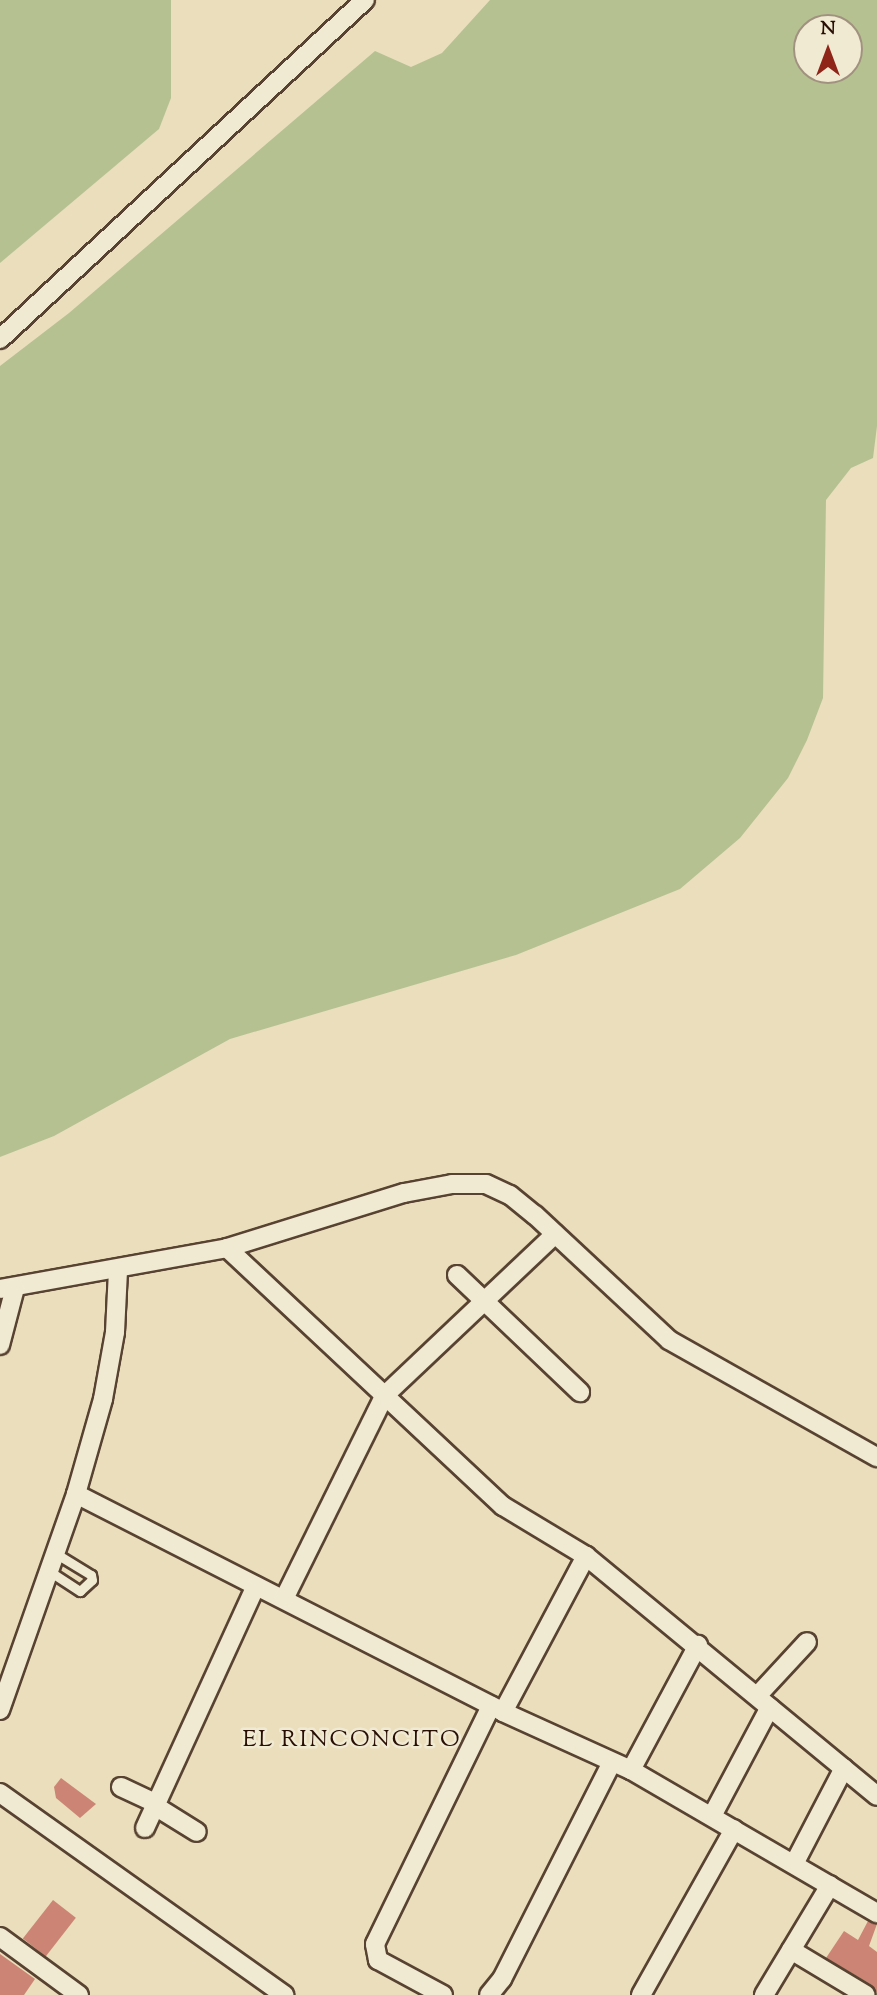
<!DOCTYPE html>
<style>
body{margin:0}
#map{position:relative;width:877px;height:1995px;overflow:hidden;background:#eadebc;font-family:"Sorts Mill Goudy",serif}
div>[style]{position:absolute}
.green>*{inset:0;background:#b6c191}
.building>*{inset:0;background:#cc8575;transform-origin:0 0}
.roads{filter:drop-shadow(2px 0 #584231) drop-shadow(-2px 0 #584231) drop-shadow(0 2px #584231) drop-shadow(0 -2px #584231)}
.service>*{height:9px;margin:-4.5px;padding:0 4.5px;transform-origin:4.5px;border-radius:4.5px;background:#f1ead3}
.minor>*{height:18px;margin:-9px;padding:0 9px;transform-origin:9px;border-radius:9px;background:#f1ead3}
span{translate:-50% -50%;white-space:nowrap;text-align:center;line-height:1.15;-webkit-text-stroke:5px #f1ead3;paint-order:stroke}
.neighbourhood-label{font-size:23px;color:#280e03;letter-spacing:2px}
.north{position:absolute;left:793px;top:14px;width:70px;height:70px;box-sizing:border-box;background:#f1ead3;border:2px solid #a19280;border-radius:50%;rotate:0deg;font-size:19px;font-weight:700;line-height:28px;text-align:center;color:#280e03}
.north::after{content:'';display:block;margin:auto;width:24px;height:32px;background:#8f2418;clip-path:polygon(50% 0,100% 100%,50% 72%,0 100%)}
</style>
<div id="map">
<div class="green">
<div style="clip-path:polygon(0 0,171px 0,171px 98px,159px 129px,0 263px)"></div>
<div style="clip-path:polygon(evenodd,490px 0,877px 0,877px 426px,873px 458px,851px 468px,826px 500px,823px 698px,807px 740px,788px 778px,740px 838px,680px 889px,516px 955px,230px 1039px,54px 1136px,0 1157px,0 366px,69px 313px,375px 51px,411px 67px,442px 53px,490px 0,849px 28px,849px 70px,807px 70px,807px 28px,849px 28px)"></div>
</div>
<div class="building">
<div style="clip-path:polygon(61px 1778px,96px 1804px,80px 1818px,56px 1798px,54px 1787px)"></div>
<div style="left:53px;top:1900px;width:29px;height:49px;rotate:38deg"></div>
<div style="clip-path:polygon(868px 1921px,877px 1924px,869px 1946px,877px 1952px,877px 1993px,872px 1985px,826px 1958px,844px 1931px,858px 1940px)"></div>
<div style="clip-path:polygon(0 1954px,35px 1979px,24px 1995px,0 1995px)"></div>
</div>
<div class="roads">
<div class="service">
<div style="left:49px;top:1571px;width:37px;rotate:33deg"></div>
<div style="left:80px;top:1591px;width:16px;rotate:-43deg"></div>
<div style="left:92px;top:1580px;width:5px;rotate:-101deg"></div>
<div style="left:91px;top:1575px;width:42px;rotate:-148.6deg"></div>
</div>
<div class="minor">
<div style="left:0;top:339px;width:498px;rotate:-42.9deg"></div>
<div style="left:227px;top:1248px;width:378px;rotate:43.1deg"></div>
<div style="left:503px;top:1506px;width:97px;rotate:31.1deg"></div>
<div style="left:586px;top:1556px;width:377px;rotate:39.5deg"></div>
<div style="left:457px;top:1275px;width:170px;rotate:43.6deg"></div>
<div style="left:0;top:1289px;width:231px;rotate:-10.2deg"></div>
<div style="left:227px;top:1248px;width:185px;rotate:-17.3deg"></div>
<div style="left:404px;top:1193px;width:49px;rotate:-10.6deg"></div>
<div style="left:452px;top:1184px;width:34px"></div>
<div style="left:486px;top:1184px;width:26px;rotate:25deg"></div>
<div style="left:510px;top:1195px;width:32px;rotate:39deg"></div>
<div style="left:535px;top:1215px;width:183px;rotate:43deg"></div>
<div style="left:669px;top:1340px;width:239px;rotate:29.4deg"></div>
<div style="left:0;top:1345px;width:59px;rotate:-75.3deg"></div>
<div style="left:76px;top:1494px;width:479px;rotate:27deg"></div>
<div style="left:503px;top:1712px;width:141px;rotate:24.4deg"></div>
<div style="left:631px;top:1770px;width:285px;rotate:30.2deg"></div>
<div style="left:284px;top:1599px;width:228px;rotate:-63.7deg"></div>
<div style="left:385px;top:1395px;width:234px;rotate:-43.4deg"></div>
<div style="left:758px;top:1695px;width:72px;rotate:-47.2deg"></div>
<div style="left:0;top:1710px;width:229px;rotate:-70.6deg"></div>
<div style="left:76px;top:1494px;width:99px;rotate:-74.1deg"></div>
<div style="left:103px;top:1399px;width:68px;rotate:-79.8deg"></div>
<div style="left:115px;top:1332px;width:61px;rotate:-87.2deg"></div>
<div style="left:503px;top:1712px;width:177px;rotate:-62deg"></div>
<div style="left:631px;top:1770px;width:142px;rotate:-61.8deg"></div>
<div style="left:121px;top:1787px;width:38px;rotate:25deg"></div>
<div style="left:0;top:1793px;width:349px;rotate:35.4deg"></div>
<div style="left:155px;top:1806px;width:49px;rotate:31.8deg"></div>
<div style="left:712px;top:1816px;width:123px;rotate:-62deg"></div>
<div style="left:145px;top:1828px;width:266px;rotate:-65.4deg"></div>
<div style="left:794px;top:1864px;width:108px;rotate:-62.5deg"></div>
<div style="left:0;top:1937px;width:98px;rotate:36.3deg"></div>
<div style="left:791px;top:1950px;width:87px;rotate:31deg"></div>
<div style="left:443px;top:1995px;width:74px;rotate:-151.7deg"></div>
<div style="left:378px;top:1960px;width:16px;rotate:-101deg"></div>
<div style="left:375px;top:1944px;width:265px;rotate:-64deg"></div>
<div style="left:489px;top:1995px;width:21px;rotate:-51deg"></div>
<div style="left:502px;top:1979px;width:243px;rotate:-63.1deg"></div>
<div style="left:641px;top:1995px;width:190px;rotate:-60.7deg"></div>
<div style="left:764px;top:1995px;width:128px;rotate:-59deg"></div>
</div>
</div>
<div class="neighbourhood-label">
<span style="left:352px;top:1741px">EL RINCONCITO</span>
</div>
<div class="north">N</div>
</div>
